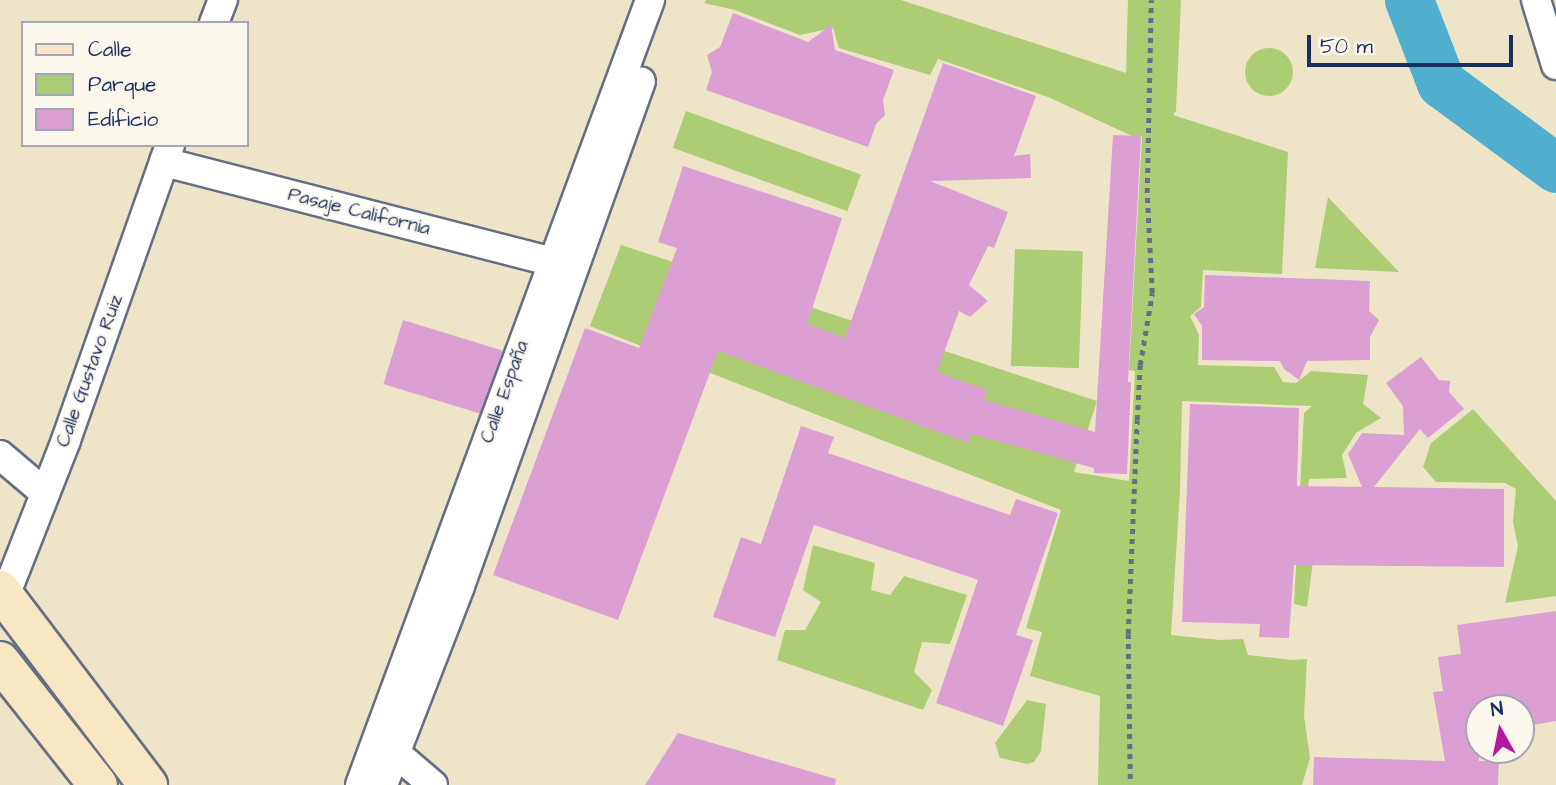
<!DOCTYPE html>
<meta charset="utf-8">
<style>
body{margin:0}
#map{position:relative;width:1556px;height:785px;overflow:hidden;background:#eee5c8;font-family:"Architects Daughter",sans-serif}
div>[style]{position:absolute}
.green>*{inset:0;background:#adcd74;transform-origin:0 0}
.round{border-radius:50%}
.river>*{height:49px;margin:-24.5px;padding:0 24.5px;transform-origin:24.5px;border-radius:24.5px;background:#50aecf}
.building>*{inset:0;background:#db9fd4;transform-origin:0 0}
.path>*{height:4.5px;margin-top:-2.25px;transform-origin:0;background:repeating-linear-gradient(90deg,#656f83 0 5px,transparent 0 10px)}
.roads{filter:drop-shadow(2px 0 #656f83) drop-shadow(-2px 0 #656f83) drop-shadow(0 2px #656f83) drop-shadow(0 -2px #656f83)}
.street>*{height:28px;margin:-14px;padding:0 14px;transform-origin:14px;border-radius:14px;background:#fff}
.secondary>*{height:38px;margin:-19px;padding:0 19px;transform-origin:19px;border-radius:19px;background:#f9e7c3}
span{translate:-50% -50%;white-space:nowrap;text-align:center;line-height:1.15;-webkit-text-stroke:5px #fbf7ec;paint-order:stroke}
.street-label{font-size:19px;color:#1b2f5e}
.legend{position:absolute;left:21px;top:21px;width:228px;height:126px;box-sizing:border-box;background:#fbf7ec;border:2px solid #a1a7b3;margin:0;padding:9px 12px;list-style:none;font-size:21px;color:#1b2f5e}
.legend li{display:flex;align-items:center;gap:14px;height:35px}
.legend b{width:35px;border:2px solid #a1a7b3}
.north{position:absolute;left:1465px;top:694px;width:70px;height:70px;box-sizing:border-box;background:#fbf7ec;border:2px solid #a1a7b3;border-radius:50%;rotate:351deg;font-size:19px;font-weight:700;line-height:28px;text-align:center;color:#1b2f5e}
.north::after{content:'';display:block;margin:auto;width:24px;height:32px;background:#b5179e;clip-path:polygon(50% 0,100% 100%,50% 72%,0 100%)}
.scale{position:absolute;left:1307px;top:35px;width:206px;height:32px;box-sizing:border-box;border:4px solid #1b2f5e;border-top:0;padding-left:9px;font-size:21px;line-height:24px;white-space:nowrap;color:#1b2f5e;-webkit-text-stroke:5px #fbf7ec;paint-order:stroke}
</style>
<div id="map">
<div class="green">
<div style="clip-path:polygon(706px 0,901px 0,1126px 73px,1128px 0,1181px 0,1176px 111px,1173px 115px,1288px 152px,1282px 274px,1203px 270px,1201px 307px,1190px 316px,1199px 335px,1198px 365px,1274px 367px,1283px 382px,1296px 383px,1311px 371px,1368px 375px,1363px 404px,1381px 418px,1356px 433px,1342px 455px,1347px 478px,1309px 479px,1306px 510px,1315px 546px,1307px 607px,1294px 604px,1304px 413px,1312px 406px,1182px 401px,1180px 490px,1171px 635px,1220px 640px,1243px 639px,1248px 655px,1292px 660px,1307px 659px,1304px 716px,1310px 758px,1302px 785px,1098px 785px,1100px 696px,1030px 676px,1042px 632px,1026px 628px,1061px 510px,590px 326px,621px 245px,1097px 401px,1074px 472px,1129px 481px,1135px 371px,1129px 370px,1142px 136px,1132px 136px,1048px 97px,938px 59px,930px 75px,839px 48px,833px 28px,800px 35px,735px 10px,704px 3px)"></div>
<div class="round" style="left:1245px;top:48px;width:48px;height:48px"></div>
<div style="left:686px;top:111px;width:186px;height:39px;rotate:20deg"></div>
<div style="clip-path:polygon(1328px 197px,1399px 272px,1315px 268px)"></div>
<div style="left:1015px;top:249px;width:68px;height:117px;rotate:2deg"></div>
<div style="clip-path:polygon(1473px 409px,1556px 501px,1556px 596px,1505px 603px,1518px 546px,1513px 522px,1516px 489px,1505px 483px,1436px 482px,1423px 467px,1431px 443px)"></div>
<div style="clip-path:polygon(813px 545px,875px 563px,871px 590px,890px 595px,904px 576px,967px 595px,950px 644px,922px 642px,914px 672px,932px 690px,923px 710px,777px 660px,785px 630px,805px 630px,821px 602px,803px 590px)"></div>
<div style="clip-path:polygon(1027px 700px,1046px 704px,1041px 751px,1034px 762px,1027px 764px,1000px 758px,995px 743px)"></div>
</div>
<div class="river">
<div style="left:1409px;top:0;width:89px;rotate:68.9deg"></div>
<div style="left:1441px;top:83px;width:143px;rotate:36.5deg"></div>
</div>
<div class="building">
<div style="clip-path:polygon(733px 13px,808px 42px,831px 25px,835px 50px,894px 70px,883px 100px,885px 115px,876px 124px,868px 147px,706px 90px,712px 72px,707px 55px,720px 47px)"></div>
<div style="clip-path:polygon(943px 63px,1036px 96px,1014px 156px,1030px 154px,1031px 178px,930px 181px,1008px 212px,994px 248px,988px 246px,969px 285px,988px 301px,970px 317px,959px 311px,937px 372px,987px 390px,984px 400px,1095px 432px,1113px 135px,1141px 136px,1128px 382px,1131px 382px,1127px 474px,1094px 473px,1094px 468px,971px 434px,968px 443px,718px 351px,618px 620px,493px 575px,585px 328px,639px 348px,677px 248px,658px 242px,683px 166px,842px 218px,807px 324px,845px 338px)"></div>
<div style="clip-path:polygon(1205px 275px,1370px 281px,1369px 311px,1379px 320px,1370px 337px,1370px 360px,1307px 361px,1299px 380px,1284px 369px,1280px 361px,1202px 360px,1202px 326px,1194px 314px,1204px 307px)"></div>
<div style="left:403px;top:320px;width:104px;height:67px;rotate:17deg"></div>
<div style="clip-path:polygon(1421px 357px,1439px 380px,1450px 381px,1449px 392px,1464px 409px,1428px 438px,1420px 429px,1374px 487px,1504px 489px,1504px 567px,1294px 565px,1289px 638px,1259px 637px,1260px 624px,1182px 622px,1190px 404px,1299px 408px,1297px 486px,1362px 487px,1348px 454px,1362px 433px,1404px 435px,1403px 406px,1386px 383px)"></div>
<div style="clip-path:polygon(801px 426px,834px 437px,828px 453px,1010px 515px,1016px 499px,1058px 513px,1016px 635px,1033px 640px,1003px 726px,936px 703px,978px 580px,814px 525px,775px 637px,713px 617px,741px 537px,761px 544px)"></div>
<div style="clip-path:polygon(1556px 611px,1556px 721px,1521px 727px,1521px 708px,1479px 708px,1479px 761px,1499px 761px,1498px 785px,1313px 785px,1314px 757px,1445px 761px,1433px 692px,1443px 691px,1438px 657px,1461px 654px,1457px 625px)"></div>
<div style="clip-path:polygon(678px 733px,836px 779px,835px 785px,645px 785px)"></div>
</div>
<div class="path">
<div style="left:1130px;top:779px;width:145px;rotate:-90.8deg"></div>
<div style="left:1128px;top:634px;width:214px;rotate:-87.6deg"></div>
<div style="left:1137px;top:420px;width:55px;rotate:-86.9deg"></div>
<div style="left:1140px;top:365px;width:73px;rotate:-80.5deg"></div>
<div style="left:1152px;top:293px;width:100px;rotate:-92.9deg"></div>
<div style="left:1147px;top:193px;width:193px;rotate:-88.8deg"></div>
</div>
<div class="roads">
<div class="street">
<div style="left:1536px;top:0;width:68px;rotate:72.9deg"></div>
<div style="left:214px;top:23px;width:25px;rotate:-69deg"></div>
<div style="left:164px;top:162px;width:402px;rotate:14.4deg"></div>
<div style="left:0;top:455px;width:59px;rotate:40.2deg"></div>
<div style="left:5px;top:596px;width:168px;rotate:-68.6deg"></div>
<div style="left:66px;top:440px;width:313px;rotate:-70.6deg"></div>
<div style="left:385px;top:744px;width:63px;rotate:40.5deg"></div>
<div style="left:360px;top:785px;width:837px;rotate:-69.72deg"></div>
<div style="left:383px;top:785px;width:213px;rotate:-68.8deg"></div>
<div style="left:460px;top:586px;width:536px;rotate:-70.28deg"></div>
</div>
<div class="secondary">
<div style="left:0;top:590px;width:245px;rotate:52.8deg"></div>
<div style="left:0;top:661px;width:158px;rotate:51.7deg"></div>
</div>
</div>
<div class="street-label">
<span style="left:359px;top:212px;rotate:14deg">Pasaje California</span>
<span style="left:90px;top:371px;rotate:-70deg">Calle Gustavo Ruiz</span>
<span style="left:505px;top:392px;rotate:-70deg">Calle España</span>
</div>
<ul class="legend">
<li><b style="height:9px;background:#f9e7c3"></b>Calle</li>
<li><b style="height:19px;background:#adcd74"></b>Parque</li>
<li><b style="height:19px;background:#db9fd4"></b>Edificio</li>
</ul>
<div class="north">N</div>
<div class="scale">50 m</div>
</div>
